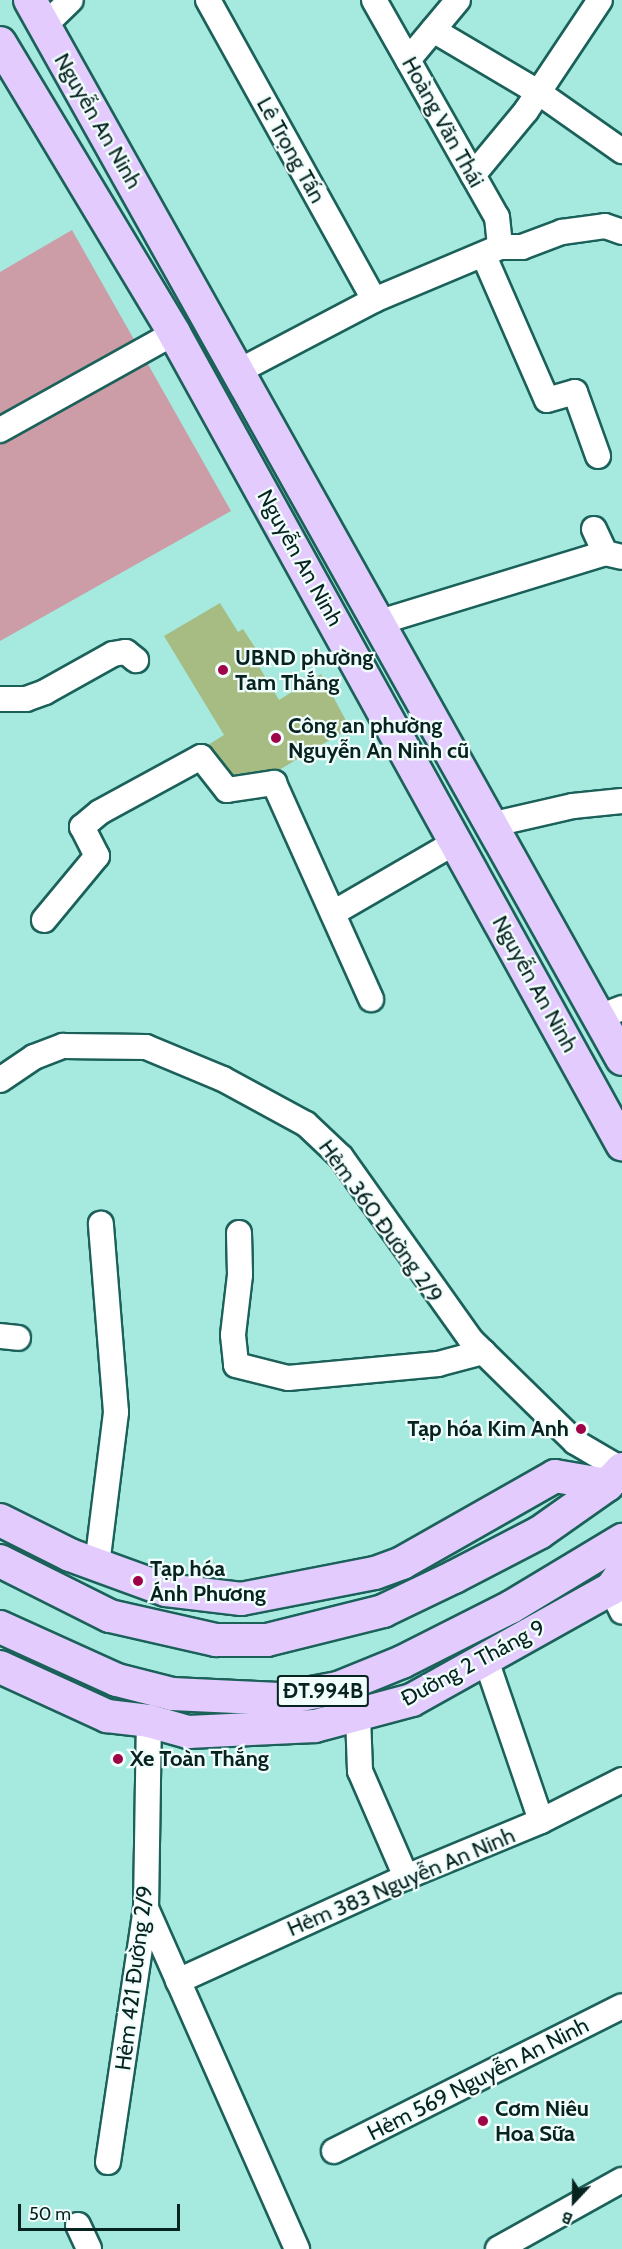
<!DOCTYPE html>
<meta charset="utf-8">
<style>
body{margin:0}
#map{position:relative;width:622px;height:2249px;overflow:hidden;background:#a5e9df;font-family:Cabin,sans-serif}
div>[style]{position:absolute}
.green>*{inset:0;background:#cc9da6}
.building>*{inset:0;background:#a6bc82}
.roads{filter:drop-shadow(2px 0 #1b615a) drop-shadow(-2px 0 #1b615a) drop-shadow(0 2px #1b615a) drop-shadow(0 -2px #1b615a)}
.minor>*{height:24px;margin:-12px;padding:0 12px;transform-origin:12px;border-radius:12px;background:#fff}
.major>*{height:32px;margin:-16px;padding:0 16px;transform-origin:16px;border-radius:16px;background:#e3ccfd}
.dots>*{width:16px;height:16px;translate:-50% -50%;box-sizing:border-box;border:3px solid #f1fefc;border-radius:50%}
span{translate:-50% -50%;white-space:nowrap;text-align:center;line-height:1.15;-webkit-text-stroke:4.5px #f1fefc;paint-order:stroke}
.shield-label span{padding:2px 4px;background:#f1fefc;border:2px solid;border-radius:4px;-webkit-text-stroke-width:0}
.shield-label{font-size:21px;color:#072320;font-weight:700}
.street-label{font-size:22px;color:#072320}
.poi-label{font-size:22px;color:#072320;font-weight:700}
.left{translate:0 -50%;text-align:left}
.right{translate:-100% -50%;text-align:right}
.north{position:absolute;left:544px;top:2171px;width:60px;height:60px;-webkit-text-stroke:4px #f1fefc;paint-order:stroke;rotate:202deg;font-size:16px;font-weight:700;line-height:24px;text-align:center;color:#072320}
.north::after{content:'';display:block;margin:auto;width:21px;height:27px;background:#072320;clip-path:polygon(50% 0,100% 100%,50% 72%,0 100%)}
.scale{position:absolute;left:18px;top:2204px;width:162px;height:27px;box-sizing:border-box;border:3px solid #072320;border-top:0;padding-left:8px;font-size:18px;line-height:21px;white-space:nowrap;color:#072320;-webkit-text-stroke:4px #f1fefc;paint-order:stroke}
</style>
<div id="map">
<div class="green">
<div style="clip-path:polygon(72px 230px,231px 511px,0 641px,0 272px)"></div>
</div>
<div class="building">
<div style="clip-path:polygon(220px 603px,238px 632px,243px 629px,258px 652px,252px 655px,279px 700px,321px 674px,350px 728px,279px 770px,233px 775px,208px 745px,224px 735px,164px 636px)"></div>
</div>
<div class="roads">
<div class="minor">
<div style="left:208px;top:0;width:343px;rotate:61deg"></div>
<div style="left:374px;top:0;width:249px;rotate:60.5deg"></div>
<div style="left:497px;top:217px;width:30px;rotate:84deg"></div>
<div style="left:44px;top:26px;width:37px;rotate:-44deg"></div>
<div style="left:433px;top:30px;width:122px;rotate:30.6deg"></div>
<div style="left:538px;top:92px;width:103px;rotate:35.1deg"></div>
<div style="left:408px;top:60px;width:78px;rotate:-50.2deg"></div>
<div style="left:473px;top:175px;width:83px;rotate:-50.4deg"></div>
<div style="left:526px;top:111px;width:133px;rotate:-56.3deg"></div>
<div style="left:484px;top:256px;width:157px;rotate:66.4deg"></div>
<div style="left:547px;top:400px;width:29px;rotate:-16deg"></div>
<div style="left:575px;top:392px;width:68px;rotate:70.2deg"></div>
<div style="left:239px;top:371px;width:153px;rotate:-27.7deg"></div>
<div style="left:374px;top:300px;width:137px;rotate:-22.8deg"></div>
<div style="left:500px;top:247px;width:22px"></div>
<div style="left:522px;top:247px;width:43px;rotate:-20.6deg"></div>
<div style="left:562px;top:232px;width:43px;rotate:-7.9deg"></div>
<div style="left:605px;top:226px;width:18px;rotate:19deg"></div>
<div style="left:0;top:430px;width:199px;rotate:-29.1deg"></div>
<div style="left:594px;top:529px;width:26px;rotate:65deg"></div>
<div style="left:605px;top:553px;width:17px;rotate:13deg"></div>
<div style="left:380px;top:622px;width:235px;rotate:-17deg"></div>
<div style="left:0;top:699px;width:26px"></div>
<div style="left:26px;top:699px;width:20px;rotate:-20deg"></div>
<div style="left:45px;top:692px;width:78px;rotate:-29.2deg"></div>
<div style="left:113px;top:654px;width:13px;rotate:-9deg"></div>
<div style="left:126px;top:652px;width:13px;rotate:39deg"></div>
<div style="left:490px;top:825px;width:85px;rotate:-12.9deg"></div>
<div style="left:573px;top:806px;width:49px;rotate:-5.8deg"></div>
<div style="left:333px;top:913px;width:143px;rotate:-30.1deg"></div>
<div style="left:44px;top:920px;width:83px;rotate:-50.4deg"></div>
<div style="left:97px;top:856px;width:33px;rotate:-117deg"></div>
<div style="left:82px;top:827px;width:23px;rotate:-40deg"></div>
<div style="left:100px;top:812px;width:115px;rotate:-28.6deg"></div>
<div style="left:201px;top:757px;width:42px;rotate:51.8deg"></div>
<div style="left:227px;top:790px;width:48px;rotate:-8.5deg"></div>
<div style="left:274px;top:783px;width:237px;rotate:65.8deg"></div>
<div style="left:599px;top:1017px;width:25px;rotate:-21deg"></div>
<div style="left:0;top:1080px;width:41px;rotate:-34.1deg"></div>
<div style="left:34px;top:1057px;width:31px;rotate:-21deg"></div>
<div style="left:63px;top:1046px;width:83px;rotate:0.7deg"></div>
<div style="left:146px;top:1047px;width:83px;rotate:22.6deg"></div>
<div style="left:223px;top:1079px;width:94px;rotate:28.5deg"></div>
<div style="left:306px;top:1124px;width:48px;rotate:43.3deg"></div>
<div style="left:341px;top:1157px;width:224px;rotate:54.6deg"></div>
<div style="left:471px;top:1340px;width:146px;rotate:44.4deg"></div>
<div style="left:575px;top:1442px;width:53px;rotate:30.4deg"></div>
<div style="left:239px;top:1233px;width:42px;rotate:88.6deg"></div>
<div style="left:240px;top:1275px;width:60px;rotate:96.7deg"></div>
<div style="left:233px;top:1335px;width:30px;rotate:84deg"></div>
<div style="left:236px;top:1365px;width:54px;rotate:14deg"></div>
<div style="left:288px;top:1378px;width:151px;rotate:-5.3deg"></div>
<div style="left:438px;top:1364px;width:47px;rotate:-14.9deg"></div>
<div style="left:0;top:1336px;width:18px;rotate:6deg"></div>
<div style="left:97px;top:1565px;width:154px;rotate:-82.9deg"></div>
<div style="left:116px;top:1412px;width:189px;rotate:-94.6deg"></div>
<div style="left:611px;top:1589px;width:25px;rotate:64deg"></div>
<div style="left:486px;top:1660px;width:170px;rotate:71.1deg"></div>
<div style="left:358px;top:1716px;width:55px;rotate:87.9deg"></div>
<div style="left:360px;top:1771px;width:116px;rotate:66.5deg"></div>
<div style="left:146px;top:1908px;width:373px;rotate:66.1deg"></div>
<div style="left:178px;top:1981px;width:251px;rotate:-24.5deg"></div>
<div style="left:406px;top:1877px;width:146px;rotate:-22.5deg"></div>
<div style="left:541px;top:1821px;width:91px;rotate:-26.8deg"></div>
<div style="left:334px;top:2151px;width:322px;rotate:-26.7deg"></div>
<div style="left:108px;top:2162px;width:257px;rotate:-81.5deg"></div>
<div style="left:146px;top:1908px;width:187px;rotate:-89.1deg"></div>
<div style="left:78px;top:2225px;width:26px;rotate:65deg"></div>
<div style="left:498px;top:2249px;width:142px;rotate:-29.1deg"></div>
</div>
<div class="major">
<div style="left:30px;top:0;width:1213px;rotate:60.79deg"></div>
<div style="left:0;top:43px;width:338px;rotate:59deg"></div>
<div style="left:174px;top:333px;width:927px;rotate:61.08deg"></div>
<div style="left:0;top:1520px;width:78px;rotate:26.6deg"></div>
<div style="left:70px;top:1555px;width:102px;rotate:20deg"></div>
<div style="left:166px;top:1590px;width:76px;rotate:6.8deg"></div>
<div style="left:241px;top:1599px;width:136px;rotate:-11deg"></div>
<div style="left:375px;top:1573px;width:29px;rotate:-20deg"></div>
<div style="left:402px;top:1563px;width:176px;rotate:-29.6deg"></div>
<div style="left:555px;top:1476px;width:53px;rotate:9.8deg"></div>
<div style="left:0;top:1561px;width:123px;rotate:26.6deg"></div>
<div style="left:110px;top:1616px;width:109px;rotate:12.8deg"></div>
<div style="left:216px;top:1640px;width:51px"></div>
<div style="left:267px;top:1640px;width:120px;rotate:-14deg"></div>
<div style="left:383px;top:1611px;width:79px;rotate:-25.6deg"></div>
<div style="left:454px;top:1577px;width:96px;rotate:-27.4deg"></div>
<div style="left:539px;top:1533px;width:83px;rotate:-35.2deg"></div>
<div style="left:607px;top:1485px;width:22px;rotate:-47deg"></div>
<div style="left:0;top:1627px;width:128px;rotate:24.4deg"></div>
<div style="left:117px;top:1680px;width:57px;rotate:14.3deg"></div>
<div style="left:172px;top:1694px;width:107px;rotate:2.7deg"></div>
<div style="left:279px;top:1699px;width:60px;rotate:-10.6deg"></div>
<div style="left:338px;top:1688px;width:69px;rotate:-22.1deg"></div>
<div style="left:402px;top:1662px;width:122px;rotate:-26.8deg"></div>
<div style="left:511px;top:1607px;width:130px;rotate:-31.1deg"></div>
<div style="left:0;top:1667px;width:118px;rotate:24.6deg"></div>
<div style="left:107px;top:1716px;width:42px;rotate:6.8deg"></div>
<div style="left:149px;top:1721px;width:41px;rotate:15.8deg"></div>
<div style="left:188px;top:1732px;width:127px;rotate:-2.7deg"></div>
<div style="left:315px;top:1726px;width:100px;rotate:-15deg"></div>
<div style="left:412px;top:1700px;width:228px;rotate:-29.2deg"></div>
<div style="left:611px;top:1589px;width:19px;rotate:-55deg"></div>
</div>
</div>
<div class="dots">
<div style="left:223px;top:670px;background:#9f0348"></div>
<div style="left:276px;top:738px;background:#9f0348"></div>
<div style="left:581px;top:1429px;background:#9f0348"></div>
<div style="left:138px;top:1581px;background:#9f0348"></div>
<div style="left:118px;top:1759px;background:#9f0348"></div>
<div style="left:483px;top:2121px;background:#9f0348"></div>
</div>
<div class="shield-label">
<span style="left:323px;top:1691px">ĐT.994B</span>
</div>
<div class="street-label">
<span style="left:98px;top:121px;rotate:60deg">Nguyễn An Ninh</span>
<span style="left:443px;top:122px;rotate:61deg">Hoàng Văn Thái</span>
<span style="left:291px;top:150px;rotate:61deg">Lê Trọng Tấn</span>
<span style="left:300px;top:558px;rotate:61deg">Nguyễn An Ninh</span>
<span style="left:535px;top:984px;rotate:61deg">Nguyễn An Ninh</span>
<span style="left:381px;top:1221px;rotate:54deg">Hẻm 360 Đường 2/9</span>
<span style="left:473px;top:1663px;rotate:-28deg">Đường 2 Tháng 9</span>
<span style="left:401px;top:1882px;rotate:-23deg">Hẻm 383 Nguyễn An Ninh</span>
<span style="left:134px;top:1978px;rotate:-83deg">Hẻm 421 Đường 2/9</span>
<span style="left:478px;top:2079px;rotate:-27deg">Hẻm 569 Nguyễn An Ninh</span>
</div>
<div class="poi-label">
<span class="left" style="left:235px;top:670px">UBND phường<br>Tam Thắng</span>
<span class="left" style="left:288px;top:738px">Công an phường<br>Nguyễn An Ninh cũ</span>
<span class="right" style="left:569px;top:1429px">Tạp hóa Kim Anh</span>
<span class="left" style="left:150px;top:1581px">Tạp hóa<br>Ánh Phương</span>
<span class="left" style="left:130px;top:1759px">Xe Toàn Thắng</span>
<span class="left" style="left:495px;top:2121px">Cơm Niêu<br>Hoa Sữa</span>
</div>
<div class="north">B</div>
<div class="scale">50 m</div>
</div>
